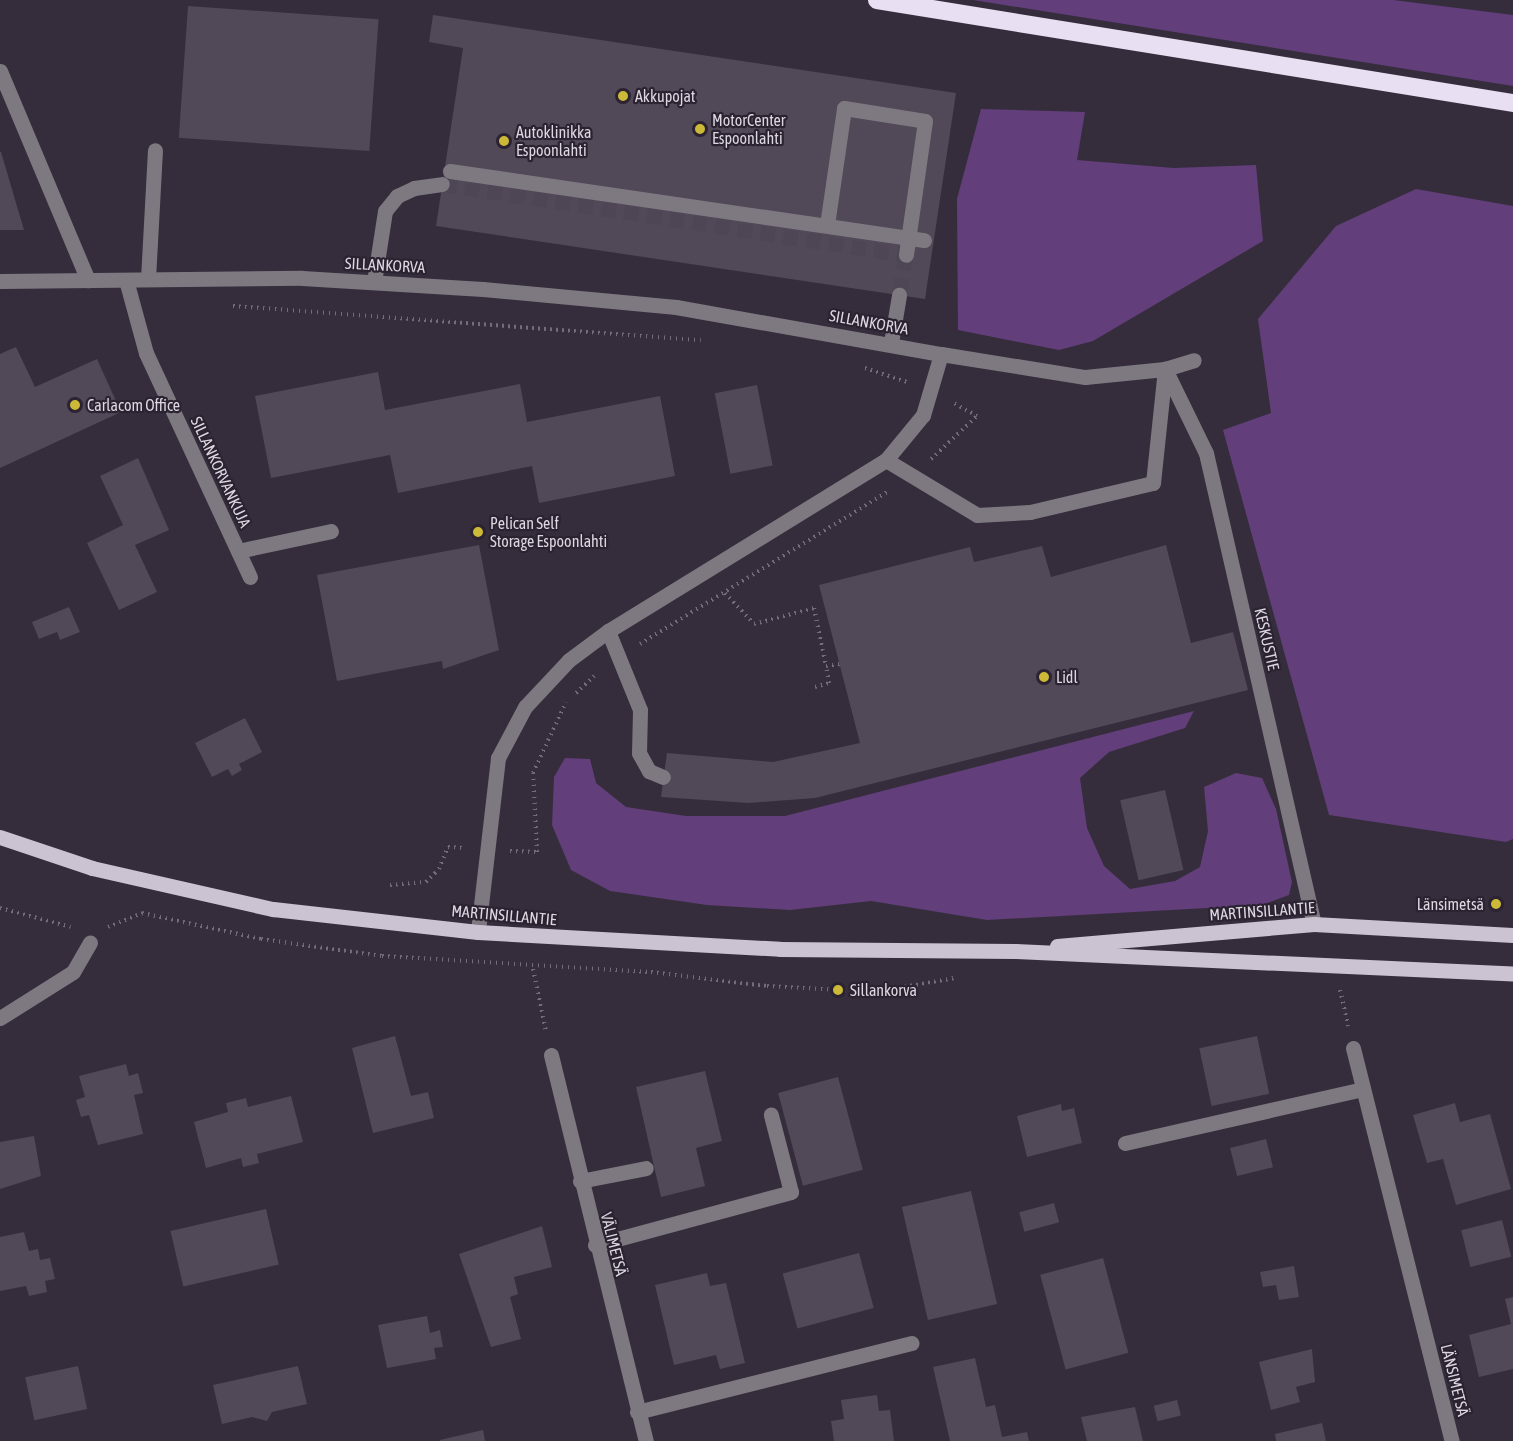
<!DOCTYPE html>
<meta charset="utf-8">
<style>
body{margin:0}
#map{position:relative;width:1513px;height:1441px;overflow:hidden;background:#352d3c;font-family:"Asap Condensed",sans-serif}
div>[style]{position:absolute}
.green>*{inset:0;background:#623e7a}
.building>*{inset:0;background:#514858;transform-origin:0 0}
.minor-tunnel>*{height:15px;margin-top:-7.5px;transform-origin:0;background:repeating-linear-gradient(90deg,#4e4655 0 15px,transparent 0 23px)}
.path>*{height:4px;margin-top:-2px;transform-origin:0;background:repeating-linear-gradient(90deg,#736c79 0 1.5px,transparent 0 6px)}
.minor>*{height:15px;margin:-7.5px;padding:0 7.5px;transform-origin:7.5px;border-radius:7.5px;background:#7e7981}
.major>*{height:15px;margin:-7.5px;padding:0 7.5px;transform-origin:7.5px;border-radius:7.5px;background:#cbc2d2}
.highway>*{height:18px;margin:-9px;padding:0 9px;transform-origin:9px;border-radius:9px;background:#e9dff2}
.dots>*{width:16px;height:16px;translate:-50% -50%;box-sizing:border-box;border:3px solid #2b2331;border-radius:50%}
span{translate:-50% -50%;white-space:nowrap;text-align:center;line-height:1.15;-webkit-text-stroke:4.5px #2b2331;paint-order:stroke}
.poi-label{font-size:16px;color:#ddd7e1}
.left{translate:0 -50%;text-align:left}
.right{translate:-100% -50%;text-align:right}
.street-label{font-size:16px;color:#ddd7e1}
</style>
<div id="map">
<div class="green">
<div style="clip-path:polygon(973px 0,1393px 0,1513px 15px,1513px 86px)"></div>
<div style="clip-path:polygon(981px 109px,1085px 112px,1077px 160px,1174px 168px,1256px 165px,1263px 241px,1093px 341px,1059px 350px,958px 330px,957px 199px)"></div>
<div style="clip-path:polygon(1416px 189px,1513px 206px,1513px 839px,1506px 842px,1329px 815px,1223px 430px,1271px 413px,1258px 319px,1336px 226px)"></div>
<div style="clip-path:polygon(1194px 711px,1185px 728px,1109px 752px,1080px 778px,1087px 828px,1104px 866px,1130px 889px,1175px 881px,1200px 867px,1208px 831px,1204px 787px,1236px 773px,1262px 778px,1276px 809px,1292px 882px,1289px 895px,1262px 905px,987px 920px,871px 901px,790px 910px,707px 905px,610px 891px,571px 870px,552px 825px,554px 777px,565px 758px,590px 759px,596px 783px,626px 807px,686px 816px,785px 816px)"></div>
</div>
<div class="building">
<div style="left:188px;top:6px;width:191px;height:132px;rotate:4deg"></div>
<div style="clip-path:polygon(433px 15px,956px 93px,925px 299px,436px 226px,463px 48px,429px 42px)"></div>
<div style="clip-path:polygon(0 152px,1px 152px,24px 230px,0 230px)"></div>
<div style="clip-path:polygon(16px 347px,35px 387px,97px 359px,121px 412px,0 468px,0 354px)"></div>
<div style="clip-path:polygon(378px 372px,385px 410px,520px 384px,527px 422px,660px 396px,675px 476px,539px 503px,532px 466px,398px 493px,390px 455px,271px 478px,255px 396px)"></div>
<div style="left:757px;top:385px;width:82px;height:43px;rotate:79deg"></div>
<div style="clip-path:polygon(138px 458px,169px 530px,135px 545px,157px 592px,119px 610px,87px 543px,123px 525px,100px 476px)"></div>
<div style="clip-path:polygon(479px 545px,499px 650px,443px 669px,442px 661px,337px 681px,317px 575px)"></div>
<div style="clip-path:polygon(1166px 545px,1191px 643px,1233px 632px,1248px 690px,815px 798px,748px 803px,661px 797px,667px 753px,773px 762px,860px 743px,819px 585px,970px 547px,974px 562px,1042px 546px,1051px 577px)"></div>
<div style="clip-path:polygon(69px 607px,80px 632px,60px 640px,57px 632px,39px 639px,32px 622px)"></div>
<div style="clip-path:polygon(245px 718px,262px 752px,239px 764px,242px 770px,232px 776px,228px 769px,212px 777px,195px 743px)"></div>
<div style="left:1165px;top:790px;width:82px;height:46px;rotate:77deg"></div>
<div style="clip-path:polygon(395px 1036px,411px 1096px,428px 1092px,434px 1118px,373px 1133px,352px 1048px)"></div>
<div style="left:1257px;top:1036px;width:59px;height:59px;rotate:78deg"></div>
<div style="clip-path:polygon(126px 1064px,129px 1076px,138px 1073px,143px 1093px,134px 1095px,143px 1134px,98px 1145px,89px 1115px,81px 1117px,76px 1100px,85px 1097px,79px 1076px)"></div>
<div style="clip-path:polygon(705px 1071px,722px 1141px,696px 1148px,705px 1186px,661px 1197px,636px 1087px)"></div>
<div style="left:838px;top:1077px;width:96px;height:62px;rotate:75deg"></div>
<div style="clip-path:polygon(291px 1096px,303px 1142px,257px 1154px,259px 1163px,243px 1167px,241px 1158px,206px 1168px,194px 1122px,228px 1112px,226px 1103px,246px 1098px,248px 1107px)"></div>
<div style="clip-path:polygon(1455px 1103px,1460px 1122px,1490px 1114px,1511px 1189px,1456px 1205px,1443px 1159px,1427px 1163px,1413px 1115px)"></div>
<div style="clip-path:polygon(1061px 1104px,1062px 1111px,1074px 1108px,1082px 1143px,1027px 1157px,1017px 1116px)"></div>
<div style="clip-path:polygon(34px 1136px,41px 1176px,0 1189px,0 1142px)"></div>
<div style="left:1266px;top:1139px;width:29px;height:37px;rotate:76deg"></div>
<div style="left:971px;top:1191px;width:116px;height:71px;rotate:77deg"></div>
<div style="left:1054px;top:1203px;width:20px;height:36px;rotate:75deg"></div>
<div style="left:266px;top:1209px;width:57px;height:98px;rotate:77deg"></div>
<div style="left:1502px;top:1220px;width:38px;height:42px;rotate:76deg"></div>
<div style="clip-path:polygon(542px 1226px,552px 1267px,514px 1277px,518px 1294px,510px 1297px,521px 1339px,491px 1347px,459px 1254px)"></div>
<div style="clip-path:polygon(24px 1232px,29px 1251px,38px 1249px,40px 1260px,50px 1258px,55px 1279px,45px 1281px,47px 1292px,29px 1296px,26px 1286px,0 1291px,0 1237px)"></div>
<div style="left:859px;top:1253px;width:57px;height:79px;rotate:75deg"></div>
<div style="left:1103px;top:1258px;width:98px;height:65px;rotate:75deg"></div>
<div style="clip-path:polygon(1294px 1266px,1299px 1297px,1279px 1300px,1276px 1285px,1263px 1287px,1260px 1272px)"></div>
<div style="clip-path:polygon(707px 1273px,710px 1286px,726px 1283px,745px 1363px,720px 1369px,716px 1355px,674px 1365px,655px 1285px)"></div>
<div style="clip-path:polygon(1513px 1297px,1513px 1369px,1479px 1377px,1469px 1335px,1511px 1324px,1505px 1299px)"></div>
<div style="clip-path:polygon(427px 1316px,430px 1333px,440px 1330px,443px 1347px,434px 1348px,436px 1359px,387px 1368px,378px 1325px)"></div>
<div style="clip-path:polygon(1312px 1349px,1315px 1382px,1296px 1387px,1300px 1402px,1271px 1410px,1259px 1362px)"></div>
<div style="clip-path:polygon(975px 1358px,986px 1407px,995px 1405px,1002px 1437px,1027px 1432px,1029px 1441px,950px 1441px,933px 1367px)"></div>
<div style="left:78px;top:1366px;width:44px;height:54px;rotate:78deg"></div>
<div style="clip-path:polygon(298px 1366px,307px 1404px,272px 1412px,267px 1421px,252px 1417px,222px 1424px,213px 1385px)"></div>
<div style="clip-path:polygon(877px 1395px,879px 1411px,890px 1410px,894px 1441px,834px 1441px,831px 1421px,844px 1419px,841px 1400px)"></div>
<div style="left:1177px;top:1400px;width:16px;height:24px;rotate:76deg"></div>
<div style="clip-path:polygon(1135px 1407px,1143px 1441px,1087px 1441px,1081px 1417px)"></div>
<div style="clip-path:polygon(1322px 1423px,1326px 1441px,1276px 1441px,1275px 1434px)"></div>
<div style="clip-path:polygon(483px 1430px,485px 1441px,440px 1441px,440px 1440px)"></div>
</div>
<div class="minor-tunnel">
<div style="left:442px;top:184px;width:469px;rotate:8.7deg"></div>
<div style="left:906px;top:255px;width:41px;rotate:99.9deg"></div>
</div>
<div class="path">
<div style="left:233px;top:306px;width:469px;rotate:4.2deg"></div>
<div style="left:865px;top:368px;width:44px;rotate:18.4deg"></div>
<div style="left:931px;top:459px;width:63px;rotate:-43.1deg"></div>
<div style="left:977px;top:416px;width:29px;rotate:-151deg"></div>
<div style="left:725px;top:593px;width:42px;rotate:46.9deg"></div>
<div style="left:754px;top:624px;width:62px;rotate:-14.9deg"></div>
<div style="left:814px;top:608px;width:59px;rotate:78.3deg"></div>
<div style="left:826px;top:666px;width:14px;rotate:-8deg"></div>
<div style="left:640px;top:644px;width:292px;rotate:-31.6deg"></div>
<div style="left:815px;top:687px;width:15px;rotate:-16deg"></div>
<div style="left:829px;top:683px;width:17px;rotate:-100deg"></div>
<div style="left:576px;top:693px;width:25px;rotate:-43deg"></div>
<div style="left:510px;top:851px;width:27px;rotate:2deg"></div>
<div style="left:537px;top:852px;width:79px;rotate:-92.9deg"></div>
<div style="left:533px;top:773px;width:78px;rotate:-65.1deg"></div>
<div style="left:390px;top:885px;width:36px;rotate:-5deg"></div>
<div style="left:426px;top:882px;width:18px;rotate:-45deg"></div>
<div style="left:439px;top:869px;width:24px;rotate:-68deg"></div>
<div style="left:448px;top:847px;width:16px;rotate:4deg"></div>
<div style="left:0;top:908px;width:73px;rotate:15deg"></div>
<div style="left:108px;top:927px;width:37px;rotate:-22deg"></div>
<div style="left:142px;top:913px;width:122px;rotate:12.3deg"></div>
<div style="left:261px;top:939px;width:122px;rotate:8deg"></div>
<div style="left:382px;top:956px;width:269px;rotate:3.4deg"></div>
<div style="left:651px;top:972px;width:117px;rotate:6.9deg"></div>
<div style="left:767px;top:986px;width:108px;rotate:3.2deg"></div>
<div style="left:875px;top:992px;width:81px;rotate:-9.9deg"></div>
<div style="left:533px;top:969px;width:63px;rotate:78.2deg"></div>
<div style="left:1340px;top:990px;width:37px;rotate:77deg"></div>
</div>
<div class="minor">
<div style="left:0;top:71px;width:227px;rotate:67.2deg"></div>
<div style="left:450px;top:171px;width:479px;rotate:8.3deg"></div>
<div style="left:827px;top:225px;width:118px;rotate:-81.7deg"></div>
<div style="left:844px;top:108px;width:82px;rotate:9.1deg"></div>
<div style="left:925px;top:121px;width:135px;rotate:98.1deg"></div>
<div style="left:148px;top:279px;width:129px;rotate:-86.9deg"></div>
<div style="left:126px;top:280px;width:76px;rotate:74.7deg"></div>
<div style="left:146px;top:353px;width:247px;rotate:65.1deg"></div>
<div style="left:0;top:281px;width:302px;rotate:-0.6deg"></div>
<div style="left:302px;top:278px;width:181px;rotate:3.5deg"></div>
<div style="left:483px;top:289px;width:194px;rotate:5.3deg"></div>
<div style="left:676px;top:307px;width:269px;rotate:10.1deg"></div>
<div style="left:941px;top:354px;width:64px;rotate:106.4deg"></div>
<div style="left:923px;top:415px;width:58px;rotate:129.4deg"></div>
<div style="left:886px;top:460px;width:326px;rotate:148.4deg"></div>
<div style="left:608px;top:631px;width:49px;rotate:143.4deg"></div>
<div style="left:569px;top:660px;width:64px;rotate:133.1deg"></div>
<div style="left:525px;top:707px;width:58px;rotate:117.9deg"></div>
<div style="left:498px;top:758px;width:175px;rotate:96.6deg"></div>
<div style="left:374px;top:282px;width:72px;rotate:-81.2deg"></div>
<div style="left:385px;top:211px;width:19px;rotate:-51deg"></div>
<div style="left:397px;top:196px;width:19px;rotate:-25deg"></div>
<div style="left:414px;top:188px;width:28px;rotate:-8deg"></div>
<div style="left:891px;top:343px;width:49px;rotate:-80.5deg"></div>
<div style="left:941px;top:354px;width:146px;rotate:9.1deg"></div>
<div style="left:1085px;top:377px;width:80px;rotate:-5.7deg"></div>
<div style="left:1165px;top:369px;width:30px;rotate:-17deg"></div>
<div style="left:1165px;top:369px;width:93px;rotate:64deg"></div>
<div style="left:1206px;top:453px;width:483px;rotate:77.1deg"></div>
<div style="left:886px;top:460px;width:106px;rotate:31.1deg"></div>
<div style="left:977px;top:515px;width:53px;rotate:-3.2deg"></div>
<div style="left:1030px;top:512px;width:126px;rotate:-13.3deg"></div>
<div style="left:1153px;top:483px;width:115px;rotate:-84deg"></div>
<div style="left:238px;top:551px;width:95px;rotate:-12.1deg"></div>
<div style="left:608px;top:631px;width:85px;rotate:67.9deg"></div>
<div style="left:640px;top:710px;width:43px;rotate:91.3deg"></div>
<div style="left:639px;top:753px;width:21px;rotate:61deg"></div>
<div style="left:649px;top:771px;width:15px;rotate:23deg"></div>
<div style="left:0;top:1018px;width:86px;rotate:-32.2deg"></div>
<div style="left:73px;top:972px;width:34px;rotate:-60deg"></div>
<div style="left:1353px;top:1048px;width:405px;rotate:75.9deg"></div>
<div style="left:551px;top:1055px;width:398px;rotate:76.2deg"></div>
<div style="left:1125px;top:1143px;width:244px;rotate:-12.8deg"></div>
<div style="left:580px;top:1181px;width:67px;rotate:-11.1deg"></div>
<div style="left:595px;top:1245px;width:203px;rotate:-15.1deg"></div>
<div style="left:791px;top:1192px;width:80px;rotate:-104.6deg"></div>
<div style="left:637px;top:1412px;width:283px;rotate:-14.1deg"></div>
</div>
<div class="major">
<div style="left:0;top:837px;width:97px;rotate:18.6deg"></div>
<div style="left:92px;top:868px;width:186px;rotate:12.8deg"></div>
<div style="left:273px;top:909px;width:206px;rotate:6.4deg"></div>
<div style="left:478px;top:932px;width:302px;rotate:3.2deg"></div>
<div style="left:780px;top:949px;width:235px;rotate:0.5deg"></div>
<div style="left:1015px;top:951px;width:499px;rotate:2.6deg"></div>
<div style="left:1057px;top:946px;width:258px;rotate:-4.9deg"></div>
<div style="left:1314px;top:924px;width:199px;rotate:3.2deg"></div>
</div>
<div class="highway">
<div style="left:877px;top:0;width:644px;rotate:9.2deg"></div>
</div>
<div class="dots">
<div style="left:623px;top:96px;background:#cdb938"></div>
<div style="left:700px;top:129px;background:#cdb938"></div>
<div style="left:504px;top:141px;background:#cdb938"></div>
<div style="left:75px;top:405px;background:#cdb938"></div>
<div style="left:478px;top:532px;background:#cdb938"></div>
<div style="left:1044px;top:677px;background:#cdb938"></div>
<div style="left:1496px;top:904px;background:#cdb938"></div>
<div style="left:838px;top:990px;background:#cdb938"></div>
</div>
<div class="poi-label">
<span class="left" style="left:635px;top:96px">Akkupojat</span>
<span class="left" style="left:712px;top:129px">MotorCenter<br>Espoonlahti</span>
<span class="left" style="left:516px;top:141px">Autoklinikka<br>Espoonlahti</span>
<span class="left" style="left:87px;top:405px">Carlacom Office</span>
<span class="left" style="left:490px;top:532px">Pelican Self<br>Storage Espoonlahti</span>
<span class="left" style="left:1056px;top:677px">Lidl</span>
<span class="right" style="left:1484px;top:904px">Länsimetsä</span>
<span class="left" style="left:850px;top:990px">Sillankorva</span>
</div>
<div class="street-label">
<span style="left:385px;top:265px;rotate:3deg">SILLANKORVA</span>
<span style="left:869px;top:322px;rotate:10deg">SILLANKORVA</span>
<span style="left:221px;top:472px;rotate:65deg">SILLANKORVANKUJA</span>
<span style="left:1267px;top:639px;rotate:77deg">KESKUSTIE</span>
<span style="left:1262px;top:911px;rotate:-4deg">MARTINSILLANTIE</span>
<span style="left:504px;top:915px;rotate:5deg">MARTINSILLANTIE</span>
<span style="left:614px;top:1244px;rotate:76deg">VÄLIMETSÄ</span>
<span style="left:1455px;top:1380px;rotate:76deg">LÄNSIMETSÄ</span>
</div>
</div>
